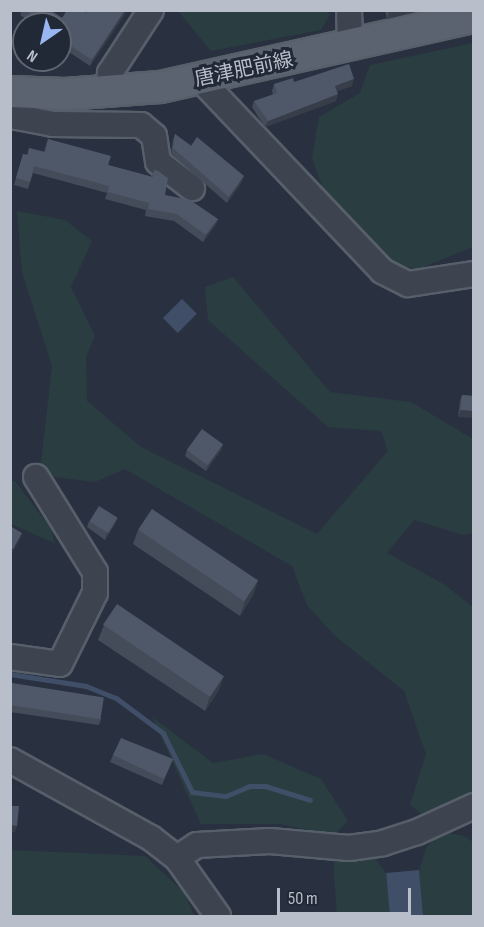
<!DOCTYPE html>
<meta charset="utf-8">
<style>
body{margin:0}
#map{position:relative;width:484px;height:927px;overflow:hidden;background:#293140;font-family:"Sofia Sans Condensed","Noto Sans JP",sans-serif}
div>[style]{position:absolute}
.green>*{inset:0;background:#2a3d41}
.water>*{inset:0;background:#404e68;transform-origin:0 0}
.stream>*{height:5px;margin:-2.5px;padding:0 2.5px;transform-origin:2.5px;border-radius:2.5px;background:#404e68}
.roads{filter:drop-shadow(2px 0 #575f6a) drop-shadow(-2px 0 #575f6a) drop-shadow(0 2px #575f6a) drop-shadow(0 -2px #575f6a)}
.minor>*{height:24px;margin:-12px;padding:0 12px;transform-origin:12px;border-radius:12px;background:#3d4450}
.major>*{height:30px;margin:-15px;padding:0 15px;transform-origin:15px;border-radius:15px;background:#5b6370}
.wall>*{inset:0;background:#444c5a}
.shaded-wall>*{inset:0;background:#373e4a}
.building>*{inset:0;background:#4f5869;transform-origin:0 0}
span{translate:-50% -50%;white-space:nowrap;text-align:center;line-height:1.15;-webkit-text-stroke:6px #212936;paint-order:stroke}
.street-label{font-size:20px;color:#b9bfca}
.frame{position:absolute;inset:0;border:12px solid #b9bfca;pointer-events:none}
.north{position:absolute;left:12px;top:12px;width:60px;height:60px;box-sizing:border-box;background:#212936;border:2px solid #5e6571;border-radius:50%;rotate:214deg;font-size:16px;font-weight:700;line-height:24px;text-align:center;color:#b9bfca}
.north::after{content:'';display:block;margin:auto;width:21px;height:27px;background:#98b6f1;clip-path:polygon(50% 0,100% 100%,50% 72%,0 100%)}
.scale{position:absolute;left:277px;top:888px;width:134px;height:27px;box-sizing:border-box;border:3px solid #b9bfca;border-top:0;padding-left:8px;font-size:18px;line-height:21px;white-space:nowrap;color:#b9bfca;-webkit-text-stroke:4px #212936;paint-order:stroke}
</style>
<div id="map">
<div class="green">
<div style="clip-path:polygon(326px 10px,330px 15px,321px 30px,211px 51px,178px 11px)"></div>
<div style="clip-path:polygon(473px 43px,473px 247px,419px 269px,389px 265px,327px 201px,312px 158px,319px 117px,360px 93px,370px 65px)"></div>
<div style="clip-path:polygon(17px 211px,65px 220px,92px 241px,71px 287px,95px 336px,86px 357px,87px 401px,141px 447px,317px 534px,388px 451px,381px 431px,328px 427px,208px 320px,205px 287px,233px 277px,330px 392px,411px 402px,473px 439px,473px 533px,463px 535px,414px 520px,387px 553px,445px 585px,473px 607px,473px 791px,424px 816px,410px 805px,426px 754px,404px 691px,334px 635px,307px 605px,292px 566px,125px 469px,95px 482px,55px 477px,41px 463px,52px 366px,22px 272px)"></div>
<div style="clip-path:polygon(11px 481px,15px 481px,52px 530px,54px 543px,11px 524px)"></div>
<div style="clip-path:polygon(152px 717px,213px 763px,263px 754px,321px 779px,348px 821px,334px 835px,279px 824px,201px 824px)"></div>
<div style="clip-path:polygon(443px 832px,464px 836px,473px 842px,473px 916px,423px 916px,419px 870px,427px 846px)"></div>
<div style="clip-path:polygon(11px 850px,145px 856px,185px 893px,194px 916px,11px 916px)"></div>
<div style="clip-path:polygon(371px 853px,386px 873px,390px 916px,337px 916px,333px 859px)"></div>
</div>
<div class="water">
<div style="left:182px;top:299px;width:21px;height:27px;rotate:45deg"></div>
<div style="left:419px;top:870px;width:46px;height:33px;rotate:85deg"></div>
</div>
<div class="stream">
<div style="left:10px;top:674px;width:77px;rotate:9deg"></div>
<div style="left:86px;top:686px;width:32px;rotate:22deg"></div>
<div style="left:116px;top:698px;width:59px;rotate:36.7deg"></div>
<div style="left:163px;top:733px;width:66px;rotate:63.8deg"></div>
<div style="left:192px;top:792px;width:34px;rotate:7deg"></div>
<div style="left:226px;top:796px;width:25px;rotate:-23deg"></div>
<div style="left:249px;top:786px;width:16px"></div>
<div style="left:265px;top:786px;width:47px;rotate:17.3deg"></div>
</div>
<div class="roads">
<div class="minor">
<div style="left:349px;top:10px;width:37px;rotate:88deg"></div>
<div style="left:201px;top:80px;width:263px;rotate:46.5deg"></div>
<div style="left:382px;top:271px;width:29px;rotate:27deg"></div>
<div style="left:408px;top:284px;width:67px;rotate:-8.6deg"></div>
<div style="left:108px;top:92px;width:19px;rotate:-84deg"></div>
<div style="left:110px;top:73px;width:75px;rotate:-56.9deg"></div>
<div style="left:10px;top:112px;width:9px;rotate:36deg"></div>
<div style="left:17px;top:117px;width:37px;rotate:11deg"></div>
<div style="left:53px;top:124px;width:88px;rotate:0.7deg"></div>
<div style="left:141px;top:125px;width:17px;rotate:40deg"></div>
<div style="left:154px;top:136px;width:26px;rotate:81deg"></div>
<div style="left:158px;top:162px;width:43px;rotate:37.4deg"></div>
<div style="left:10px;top:657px;width:50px;rotate:8deg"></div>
<div style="left:60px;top:664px;width:79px;rotate:-63.8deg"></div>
<div style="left:95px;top:593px;width:21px;rotate:-90deg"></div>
<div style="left:95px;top:572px;width:112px;rotate:-121.8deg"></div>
<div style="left:10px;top:760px;width:161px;rotate:29deg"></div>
<div style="left:151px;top:838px;width:33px;rotate:38deg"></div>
<div style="left:177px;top:858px;width:71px;rotate:54.7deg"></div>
<div style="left:177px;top:858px;width:24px;rotate:-33deg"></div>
<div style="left:197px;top:845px;width:73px;rotate:-3.1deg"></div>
<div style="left:270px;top:841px;width:79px;rotate:5.1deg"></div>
<div style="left:349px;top:848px;width:34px;rotate:-8deg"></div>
<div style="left:383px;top:843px;width:36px;rotate:-18deg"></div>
<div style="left:417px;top:832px;width:63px;rotate:-24.5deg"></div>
</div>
<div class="major">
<div style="left:10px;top:92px;width:55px;rotate:2.1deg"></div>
<div style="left:65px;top:94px;width:95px;rotate:-4.2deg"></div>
<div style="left:160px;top:87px;width:322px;rotate:-12.6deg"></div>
</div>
</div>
<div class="wall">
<div style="clip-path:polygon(22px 10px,50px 10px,62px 18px,86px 13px,88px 10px,126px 10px,125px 14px,90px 66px,66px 50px,63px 54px,60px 52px,60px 24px,34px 24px,20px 15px)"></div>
<div style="clip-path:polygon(385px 10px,424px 10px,387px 19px)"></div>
<div style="clip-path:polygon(294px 82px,352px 86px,337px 91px,336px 101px,265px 127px,252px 107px,254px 101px,273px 95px,272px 91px,274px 84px)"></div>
<div style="clip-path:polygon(175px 134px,242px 182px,227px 203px,171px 154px,173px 140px)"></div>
<div style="clip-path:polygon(48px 139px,108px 165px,152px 177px,154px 170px,165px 195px,218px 219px,215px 226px,203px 242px,174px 221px,145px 216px,146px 210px,105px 199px,107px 193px,33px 173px,28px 189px,14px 185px,23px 154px,27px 155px,29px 148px,44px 152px)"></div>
<div style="clip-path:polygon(462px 395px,474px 396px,458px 417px,460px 401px)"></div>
<div style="clip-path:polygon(223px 444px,221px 450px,206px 471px,185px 456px,187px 450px)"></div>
<div style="clip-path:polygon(89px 521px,115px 524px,105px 540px,87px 527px)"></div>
<div style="clip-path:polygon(138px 530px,258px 580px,253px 595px,240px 616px,133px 544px)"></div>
<div style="clip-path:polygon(104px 625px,219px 690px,205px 711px,98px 640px)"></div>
<div style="clip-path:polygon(12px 683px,101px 719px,99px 725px,10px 712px,10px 686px)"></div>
<div style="clip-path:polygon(113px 755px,173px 759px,162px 785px,110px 762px)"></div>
</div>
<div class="shaded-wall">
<div style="clip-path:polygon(125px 10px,126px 10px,125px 14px,90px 66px,92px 60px)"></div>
<div style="clip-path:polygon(398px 10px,424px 10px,387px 19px,389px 12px)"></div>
<div style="clip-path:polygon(354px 79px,352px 86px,333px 92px,335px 86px)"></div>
<div style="clip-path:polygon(338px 94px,336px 101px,265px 127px,268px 121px)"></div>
<div style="clip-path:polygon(244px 176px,242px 182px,227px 203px,229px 197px)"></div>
<div style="clip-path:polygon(218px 219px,215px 226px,203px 242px,206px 235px)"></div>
<div style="clip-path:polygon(461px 410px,474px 411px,474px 418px,458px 417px)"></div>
<div style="clip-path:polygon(223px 444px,221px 450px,206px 471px,208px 465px)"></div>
<div style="clip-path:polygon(118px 518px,115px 524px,105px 540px,107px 533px)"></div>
<div style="clip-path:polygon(22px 533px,20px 539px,11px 555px,13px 549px)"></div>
<div style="clip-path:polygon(258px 580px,253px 595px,240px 616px,245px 601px)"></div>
<div style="clip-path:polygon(224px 676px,219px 690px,205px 711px,210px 696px)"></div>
<div style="clip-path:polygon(10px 825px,17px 826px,15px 832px,10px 832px)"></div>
</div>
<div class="building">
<div style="clip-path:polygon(25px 10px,50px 10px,62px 18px,67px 10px,83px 10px,86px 13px,88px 10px,125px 10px,92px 60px,68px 44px,66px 48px,60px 44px,60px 24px,45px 24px)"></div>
<div style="clip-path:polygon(349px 64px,354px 79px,335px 86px,338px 94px,268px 121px,254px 101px,277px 93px,274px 84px,293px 78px,294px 82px)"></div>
<div style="clip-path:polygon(175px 134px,191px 146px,197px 137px,244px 176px,229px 197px,173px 148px)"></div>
<div style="clip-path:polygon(48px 139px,111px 156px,108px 165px,153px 177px,154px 170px,158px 171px,168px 178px,165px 195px,190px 200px,218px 219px,206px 235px,177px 214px,148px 209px,149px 203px,108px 192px,109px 186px,34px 166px,30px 182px,16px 178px,23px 154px,28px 155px,29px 148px,45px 152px)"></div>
<div style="left:462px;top:395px;width:12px;height:15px;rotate:5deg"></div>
<div style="left:202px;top:429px;width:26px;height:26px;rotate:36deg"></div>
<div style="left:99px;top:506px;width:22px;height:18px;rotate:32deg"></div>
<div style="left:152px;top:509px;width:128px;height:25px;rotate:34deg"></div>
<div style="clip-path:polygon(10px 526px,22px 533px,13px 549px,10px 548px)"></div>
<div style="left:117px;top:604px;width:129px;height:25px;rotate:34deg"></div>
<div style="left:12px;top:683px;width:93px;height:22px;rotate:9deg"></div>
<div style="clip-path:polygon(121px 738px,173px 759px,164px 779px,113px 755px)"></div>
<div style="clip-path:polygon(10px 806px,19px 806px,17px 826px,10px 825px)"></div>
</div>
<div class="street-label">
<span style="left:244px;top:70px;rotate:-12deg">唐津肥前線</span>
</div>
<div class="frame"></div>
<div class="north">N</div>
<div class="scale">50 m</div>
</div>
